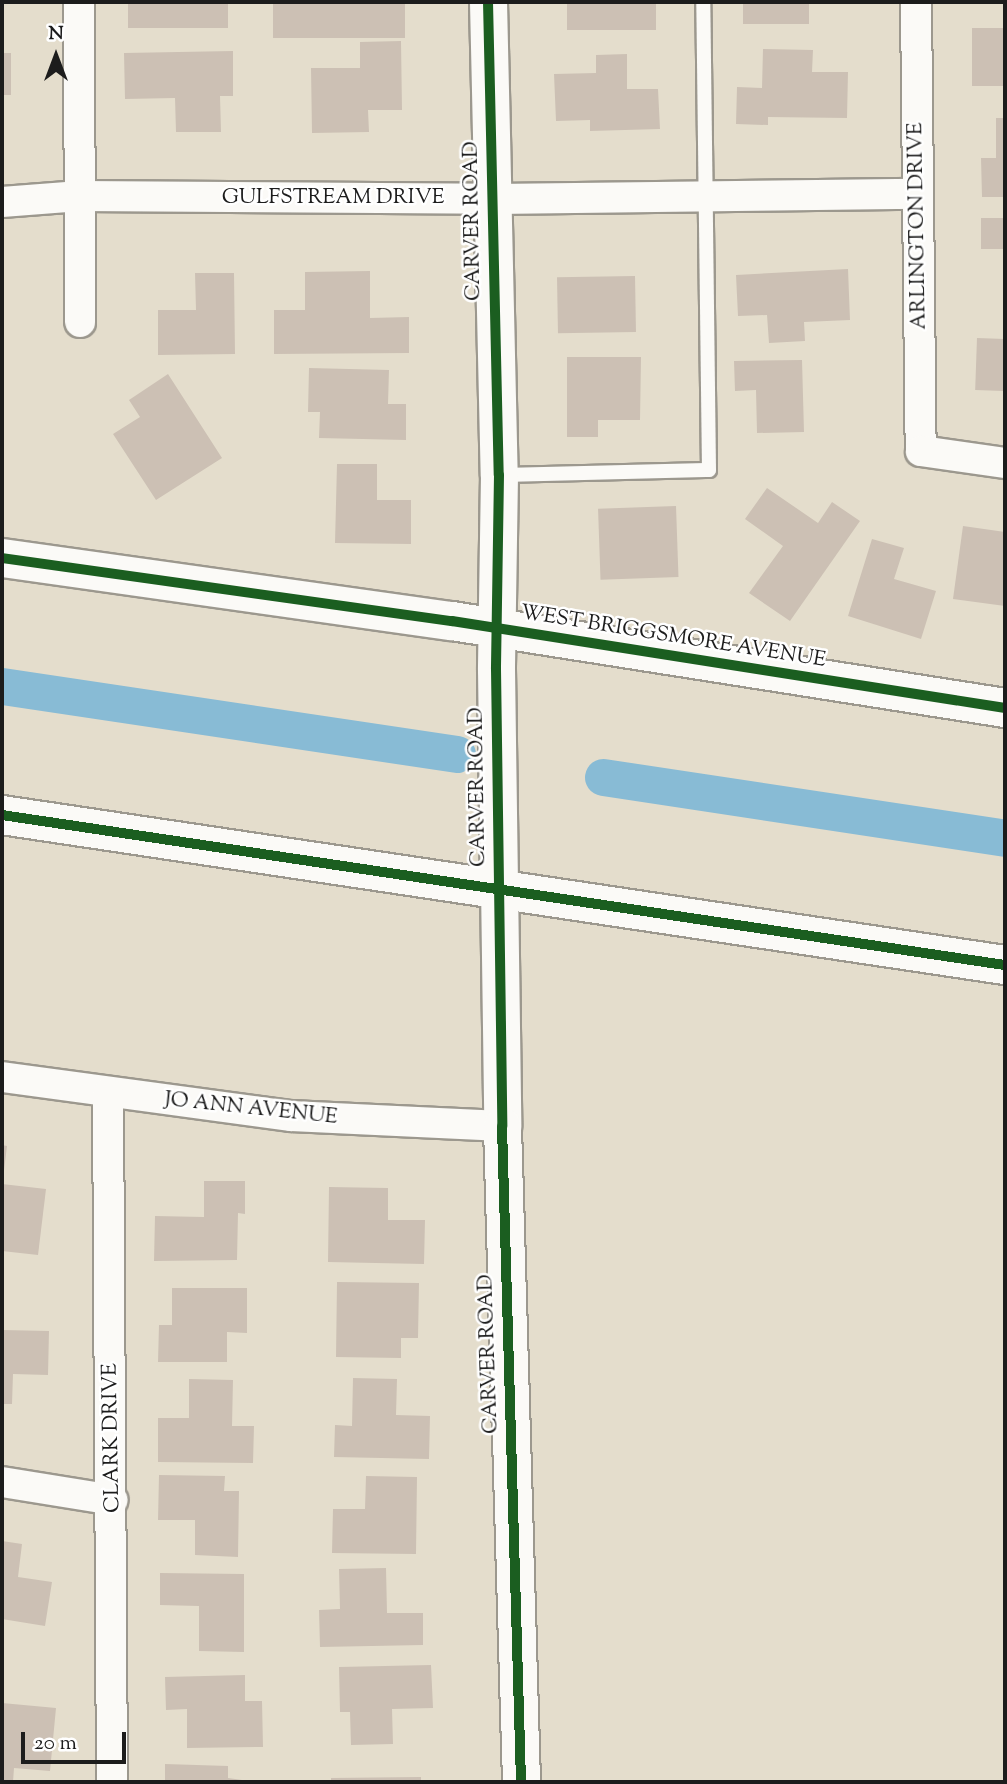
<!DOCTYPE html>
<style>
body{margin:0}
#map{position:relative;width:1007px;height:1784px;overflow:hidden;background:#e4ddcc;font-family:"Sorts Mill Goudy",serif}
div>[style]{position:absolute}
.canal>*{height:37px;margin:-18.5px;padding:0 18.5px;transform-origin:18.5px;border-radius:18.5px;background:#88bbd5}
.building>*{inset:0;background:#ccc0b4;transform-origin:0 0}
.roads{filter:drop-shadow(2px 0 #9c988e) drop-shadow(-2px 0 #9c988e) drop-shadow(0 2px #9c988e) drop-shadow(0 -2px #9c988e)}
.service>*{height:14px;margin:-7px;padding:0 7px;transform-origin:7px;border-radius:7px;background:#fbfaf7}
.minor>*{height:30px;margin:-15px;padding:0 15px;transform-origin:15px;border-radius:15px;background:#fbfaf7}
.tertiary>*{height:37px;margin:-18.5px;padding:0 18.5px;transform-origin:18.5px;border-radius:18.5px;background:#fbfaf7}
.primary>*{height:38px;margin:-19px;padding:0 19px;transform-origin:19px;border-radius:19px;background:#fbfaf7}
.cycleway>*{height:10px;margin:-5px;padding:0 5px;transform-origin:5px;border-radius:5px;background:#1b5e20}
span{translate:-50% -50%;white-space:nowrap;text-align:center;line-height:1.15;-webkit-text-stroke:5px #fff;paint-order:stroke}
.street-label{font-size:21px;color:#1c1c1c}
.frame{position:absolute;inset:0;border:4px solid #1c1c1c;pointer-events:none}
.north{position:absolute;left:21px;top:21px;width:70px;height:70px;-webkit-text-stroke:5px #fff;paint-order:stroke;rotate:0deg;font-size:19px;font-weight:700;line-height:28px;text-align:center;color:#1c1c1c}
.north::after{content:'';display:block;margin:auto;width:24px;height:32px;background:#1c1c1c;clip-path:polygon(50% 0,100% 100%,50% 72%,0 100%)}
.scale{position:absolute;left:21px;top:1732px;width:105px;height:32px;box-sizing:border-box;border:4px solid #1c1c1c;border-top:0;padding-left:9px;font-size:21px;line-height:24px;white-space:nowrap;color:#1c1c1c;-webkit-text-stroke:5px #fff;paint-order:stroke}
</style>
<div id="map">
<div class="canal">
<div style="left:2px;top:686px;width:460px;rotate:8.5deg"></div>
<div style="left:603px;top:777px;width:407px;rotate:8.6deg"></div>
</div>
<div class="building">
<div style="left:128px;top:2px;width:100px;height:26px"></div>
<div style="clip-path:polygon(303px 2px,405px 2px,405px 38px,273px 38px,273px 4px)"></div>
<div style="left:567px;top:2px;width:89px;height:28px"></div>
<div style="left:743px;top:2px;width:66px;height:22px"></div>
<div style="left:972px;top:28px;width:33px;height:58px"></div>
<div style="clip-path:polygon(401px 41px,402px 110px,368px 110px,369px 132px,312px 133px,311px 68px,360px 68px,360px 42px)"></div>
<div style="clip-path:polygon(763px 49px,813px 50px,812px 72px,848px 72px,847px 118px,768px 117px,768px 125px,736px 124px,737px 87px,762px 88px)"></div>
<div style="clip-path:polygon(233px 51px,233px 96px,220px 96px,221px 132px,176px 132px,175px 98px,125px 99px,124px 53px)"></div>
<div style="left:2px;top:53px;width:9px;height:42px"></div>
<div style="clip-path:polygon(627px 54px,627px 89px,658px 89px,660px 129px,590px 131px,590px 120px,556px 121px,554px 74px,596px 73px,596px 55px)"></div>
<div style="clip-path:polygon(996px 118px,1005px 118px,1005px 197px,982px 197px,981px 158px,996px 158px)"></div>
<div style="left:1005px;top:218px;width:31px;height:24px;rotate:90deg"></div>
<div style="clip-path:polygon(848px 269px,850px 320px,804px 322px,805px 341px,769px 343px,767px 315px,738px 316px,736px 275px)"></div>
<div style="clip-path:polygon(370px 271px,370px 318px,409px 317px,409px 353px,274px 354px,274px 310px,305px 310px,305px 272px)"></div>
<div style="clip-path:polygon(195px 273px,234px 273px,235px 354px,158px 355px,158px 310px,196px 310px)"></div>
<div style="left:635px;top:276px;width:56px;height:78px;rotate:89deg"></div>
<div style="left:977px;top:338px;width:28px;height:52px;rotate:2deg"></div>
<div style="clip-path:polygon(567px 357px,641px 357px,640px 420px,598px 420px,598px 437px,567px 437px)"></div>
<div style="clip-path:polygon(802px 360px,804px 432px,757px 433px,756px 390px,735px 391px,734px 361px)"></div>
<div style="clip-path:polygon(309px 368px,389px 370px,388px 404px,406px 404px,406px 440px,319px 438px,320px 412px,308px 412px)"></div>
<div style="clip-path:polygon(168px 374px,222px 458px,156px 500px,113px 434px,140px 417px,129px 400px)"></div>
<div style="clip-path:polygon(337px 464px,377px 464px,377px 500px,411px 500px,411px 544px,335px 543px)"></div>
<div style="clip-path:polygon(767px 488px,818px 523px,832px 502px,860px 521px,790px 621px,749px 593px,783px 546px,745px 519px)"></div>
<div style="left:676px;top:506px;width:71px;height:78px;rotate:88deg"></div>
<div style="clip-path:polygon(963px 526px,1005px 532px,1005px 606px,953px 599px)"></div>
<div style="clip-path:polygon(872px 539px,904px 548px,894px 579px,936px 591px,921px 639px,848px 616px)"></div>
<div style="clip-path:polygon(2px 1145px,7px 1146px,3px 1179px,2px 1179px)"></div>
<div style="clip-path:polygon(204px 1181px,245px 1181px,245px 1214px,238px 1213px,237px 1260px,154px 1261px,155px 1216px,204px 1217px)"></div>
<div style="clip-path:polygon(2px 1184px,46px 1189px,38px 1255px,2px 1251px)"></div>
<div style="clip-path:polygon(329px 1187px,388px 1188px,388px 1220px,425px 1220px,424px 1264px,328px 1262px)"></div>
<div style="clip-path:polygon(337px 1282px,419px 1283px,418px 1338px,401px 1338px,401px 1358px,336px 1357px)"></div>
<div style="clip-path:polygon(172px 1288px,247px 1288px,247px 1333px,227px 1332px,227px 1362px,158px 1362px,159px 1325px,172px 1325px)"></div>
<div style="clip-path:polygon(2px 1330px,49px 1331px,48px 1375px,13px 1374px,12px 1404px,2px 1404px)"></div>
<div style="clip-path:polygon(353px 1378px,397px 1379px,396px 1415px,430px 1416px,429px 1459px,334px 1457px,335px 1425px,352px 1426px)"></div>
<div style="clip-path:polygon(189px 1379px,233px 1380px,232px 1426px,254px 1426px,253px 1463px,158px 1462px,158px 1418px,189px 1418px)"></div>
<div style="clip-path:polygon(159px 1475px,225px 1476px,224px 1491px,239px 1491px,238px 1557px,195px 1555px,195px 1520px,158px 1520px)"></div>
<div style="clip-path:polygon(366px 1476px,417px 1477px,416px 1554px,332px 1553px,333px 1509px,365px 1509px)"></div>
<div style="clip-path:polygon(2px 1541px,22px 1544px,18px 1577px,52px 1582px,45px 1626px,2px 1619px)"></div>
<div style="clip-path:polygon(386px 1568px,387px 1613px,423px 1613px,423px 1645px,320px 1647px,319px 1610px,340px 1609px,339px 1569px)"></div>
<div style="clip-path:polygon(160px 1573px,244px 1574px,244px 1652px,199px 1651px,199px 1606px,160px 1605px)"></div>
<div style="clip-path:polygon(431px 1665px,433px 1708px,392px 1709px,393px 1744px,351px 1745px,350px 1712px,340px 1712px,339px 1667px)"></div>
<div style="clip-path:polygon(245px 1675px,245px 1701px,262px 1701px,263px 1747px,187px 1748px,187px 1709px,166px 1710px,165px 1677px)"></div>
<div style="clip-path:polygon(2px 1703px,56px 1708px,50px 1771px,14px 1768px,13px 1782px,2px 1782px)"></div>
<div style="clip-path:polygon(165px 1764px,228px 1766px,228px 1778px,256px 1782px,165px 1782px)"></div>
<div style="clip-path:polygon(421px 1777px,421px 1782px,331px 1782px,331px 1778px)"></div>
</div>
<div class="roads">
<div class="service">
<div style="left:500px;top:475px;width:209px;rotate:-1.4deg"></div>
<div style="left:709px;top:470px;width:468px;rotate:-90.7deg"></div>
</div>
<div class="minor">
<div style="left:79px;top:2px;width:320px;rotate:89.8deg"></div>
<div style="left:916px;top:2px;width:449px;rotate:89.4deg"></div>
<div style="left:921px;top:451px;width:85px;rotate:8.1deg"></div>
<div style="left:2px;top:202px;width:78px;rotate:-4.4deg"></div>
<div style="left:80px;top:196px;width:411px;rotate:0.4deg"></div>
<div style="left:491px;top:199px;width:426px;rotate:-0.7deg"></div>
<div style="left:2px;top:1077px;width:292px;rotate:7.7deg"></div>
<div style="left:291px;top:1116px;width:211px;rotate:2.7deg"></div>
<div style="left:108px;top:1093px;width:689px;rotate:89.67deg"></div>
<div style="left:2px;top:1482px;width:112px;rotate:9.2deg"></div>
</div>
<div class="tertiary">
<div style="left:488px;top:2px;width:473px;rotate:88.7deg"></div>
<div style="left:499px;top:475px;width:194px;rotate:90.9deg"></div>
<div style="left:496px;top:669px;width:457px;rotate:89.2deg"></div>
<div style="left:502px;top:1126px;width:656px;rotate:88.34deg"></div>
</div>
<div class="primary">
<div style="left:2px;top:558px;width:454px;rotate:8deg"></div>
<div style="left:452px;top:621px;width:560px;rotate:8.94deg"></div>
<div style="left:2px;top:815px;width:1014px;rotate:8.51deg"></div>
</div>
</div>
<div class="cycleway">
<div style="left:488px;top:2px;width:473px;rotate:88.7deg"></div>
<div style="left:499px;top:475px;width:194px;rotate:90.9deg"></div>
<div style="left:496px;top:669px;width:457px;rotate:89.2deg"></div>
<div style="left:502px;top:1126px;width:656px;rotate:88.34deg"></div>
<div style="left:2px;top:558px;width:454px;rotate:8deg"></div>
<div style="left:452px;top:621px;width:560px;rotate:8.94deg"></div>
<div style="left:2px;top:815px;width:1014px;rotate:8.51deg"></div>
</div>
<div class="street-label">
<span style="left:333px;top:198px">GULFSTREAM DRIVE</span>
<span style="left:473px;top:221px;rotate:-91deg">CARVER ROAD</span>
<span style="left:918px;top:226px;rotate:-91deg">ARLINGTON DRIVE</span>
<span style="left:673px;top:637px;rotate:9deg">WEST BRIGGSMORE AVENUE</span>
<span style="left:478px;top:787px;rotate:-91deg">CARVER ROAD</span>
<span style="left:251px;top:1109px;rotate:6deg">JO ANN AVENUE</span>
<span style="left:489px;top:1354px;rotate:-92deg">CARVER ROAD</span>
<span style="left:112px;top:1438px;rotate:-91deg">CLARK DRIVE</span>
</div>
<div class="frame"></div>
<div class="north">N</div>
<div class="scale">20 m</div>
</div>
